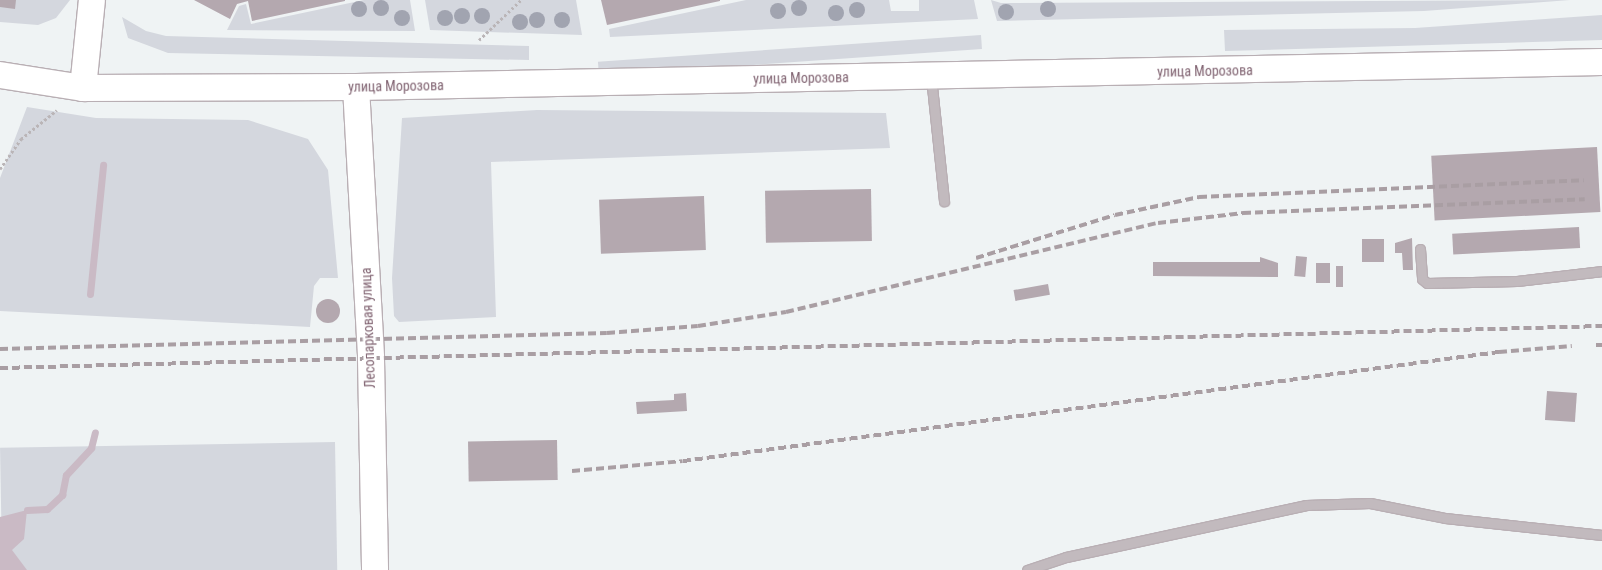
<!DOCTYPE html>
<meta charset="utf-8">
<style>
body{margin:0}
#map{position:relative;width:1602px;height:570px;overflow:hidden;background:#eff3f4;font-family:"Roboto Condensed",sans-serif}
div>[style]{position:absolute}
.green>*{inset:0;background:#d4d7de;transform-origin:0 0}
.water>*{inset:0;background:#cabac5}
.stream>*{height:7px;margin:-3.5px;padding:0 3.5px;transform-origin:3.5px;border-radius:3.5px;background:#cabac5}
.building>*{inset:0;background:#b4a8af;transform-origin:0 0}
.round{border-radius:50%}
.path>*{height:3px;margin-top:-1.5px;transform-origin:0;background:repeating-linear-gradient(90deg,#bab5b7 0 2.5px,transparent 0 5px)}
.roads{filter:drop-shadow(1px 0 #b9afb4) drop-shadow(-1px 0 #b9afb4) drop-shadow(0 1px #b9afb4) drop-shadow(0 -1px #b9afb4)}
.lane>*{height:9px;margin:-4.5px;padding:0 4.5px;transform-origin:4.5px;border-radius:4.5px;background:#c2babe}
.secondary>*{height:26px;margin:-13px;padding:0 13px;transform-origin:13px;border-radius:13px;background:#fff}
.rail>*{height:4px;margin-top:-2px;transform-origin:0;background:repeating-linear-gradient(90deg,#a99ea3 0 8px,transparent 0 12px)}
.trees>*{width:16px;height:16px;margin:-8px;border-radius:50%;background:#a1a4b0}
span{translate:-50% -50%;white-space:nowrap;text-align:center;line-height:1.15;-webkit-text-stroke:5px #fff;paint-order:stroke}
.street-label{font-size:14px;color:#806371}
</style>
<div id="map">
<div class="green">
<div style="clip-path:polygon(0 0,70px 0,56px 18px,38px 25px,0 22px)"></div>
<div style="clip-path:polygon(364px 0,410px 0,415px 31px,227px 30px,239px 6px,246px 4px,251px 24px)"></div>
<div style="clip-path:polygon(425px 0,576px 0,582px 35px,430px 30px)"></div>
<div style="clip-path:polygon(746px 0,889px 0,891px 11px,919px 11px,919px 0,974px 0,978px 19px,610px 37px,609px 29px)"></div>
<div style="clip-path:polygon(991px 0,1001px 3px,1570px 0,1424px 11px,997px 21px)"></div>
<div style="clip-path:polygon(1602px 15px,1602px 40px,1225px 51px,1224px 30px,1415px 28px)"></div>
<div style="clip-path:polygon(122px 17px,146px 31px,166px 36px,529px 46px,529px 60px,168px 53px,128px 38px)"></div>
<div style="left:981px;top:35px;width:14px;height:384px;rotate:86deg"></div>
<div style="clip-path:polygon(27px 107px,96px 118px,248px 120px,308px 139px,328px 170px,338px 278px,320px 278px,314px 286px,310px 327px,0 311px,0 178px)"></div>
<div style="clip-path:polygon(537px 110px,886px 113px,890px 148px,491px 162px,496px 317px,399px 322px,394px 316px,392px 278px,402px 118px)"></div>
<div style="left:335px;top:442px;width:128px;height:335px;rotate:89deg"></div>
</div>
<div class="water">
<div style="clip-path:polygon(27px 510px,24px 539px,12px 550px,27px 570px,0 570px,0 517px)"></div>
</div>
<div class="stream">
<div style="left:90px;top:294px;width:130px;rotate:-84.2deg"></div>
<div style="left:27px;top:510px;width:20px;rotate:-3deg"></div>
<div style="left:47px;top:509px;width:21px;rotate:-43deg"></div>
<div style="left:62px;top:495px;width:20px;rotate:-79deg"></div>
<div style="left:66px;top:475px;width:37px;rotate:-47deg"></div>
<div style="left:91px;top:448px;width:16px;rotate:-76deg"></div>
</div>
<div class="building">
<div style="clip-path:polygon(0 0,16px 0,15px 9px,0 7px)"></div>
<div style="clip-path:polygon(194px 0,345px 0,345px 1px,252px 21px,248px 1px,237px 4px,230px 19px)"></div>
<div style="clip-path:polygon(601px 0,720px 0,720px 1px,607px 25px)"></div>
<div style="left:1597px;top:147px;width:65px;height:166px;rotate:87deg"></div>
<div style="left:871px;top:189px;width:52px;height:106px;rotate:89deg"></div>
<div style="left:704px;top:196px;width:54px;height:105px;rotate:88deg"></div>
<div style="left:1579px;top:227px;width:21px;height:127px;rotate:87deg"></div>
<div style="clip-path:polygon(1412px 238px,1413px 270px,1403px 270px,1402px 253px,1395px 253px,1395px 243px)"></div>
<div style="left:1362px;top:239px;width:22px;height:23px"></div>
<div style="left:1296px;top:256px;width:11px;height:20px;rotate:5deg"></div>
<div style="clip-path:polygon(1260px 257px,1278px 263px,1278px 277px,1153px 276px,1153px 262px,1260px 262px)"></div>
<div style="left:1316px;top:263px;width:14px;height:20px"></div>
<div style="left:1336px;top:266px;width:7px;height:21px"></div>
<div style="left:1048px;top:284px;width:11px;height:35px;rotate:80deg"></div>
<div class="round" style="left:316px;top:299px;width:24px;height:24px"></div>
<div style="left:1547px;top:391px;width:30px;height:29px;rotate:4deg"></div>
<div style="clip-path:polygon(686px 393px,687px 411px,637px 414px,636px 402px,674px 400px,674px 394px)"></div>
<div style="left:557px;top:440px;width:40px;height:89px;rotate:89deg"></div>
</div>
<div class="path">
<div style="left:479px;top:40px;width:58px;rotate:-43.6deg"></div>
<div style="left:0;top:169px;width:37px;rotate:-55deg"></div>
<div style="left:21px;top:139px;width:46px;rotate:-38.9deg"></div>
</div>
<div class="roads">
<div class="lane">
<div style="left:931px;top:77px;width:125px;rotate:84deg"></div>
<div style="left:1420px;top:249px;width:30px;rotate:86deg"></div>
<div style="left:1422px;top:279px;width:6px;rotate:39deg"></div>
<div style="left:1427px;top:283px;width:90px;rotate:-1.3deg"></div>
<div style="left:1517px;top:281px;width:86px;rotate:-6.7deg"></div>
<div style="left:1027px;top:570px;width:41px;rotate:-18.4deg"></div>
<div style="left:1066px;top:557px;width:246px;rotate:-12.2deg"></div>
<div style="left:1306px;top:505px;width:64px;rotate:-1.8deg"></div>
<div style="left:1370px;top:503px;width:76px;rotate:11.3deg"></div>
<div style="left:1445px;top:518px;width:158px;rotate:6.2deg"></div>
</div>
<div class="secondary">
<div style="left:0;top:75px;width:84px;rotate:8.9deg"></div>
<div style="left:83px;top:88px;width:273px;rotate:-0.2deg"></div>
<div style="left:356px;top:87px;width:1246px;rotate:-1.15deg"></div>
<div style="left:356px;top:87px;width:272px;rotate:86.8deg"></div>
<div style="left:371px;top:359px;width:211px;rotate:88.9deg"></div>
<div style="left:83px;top:88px;width:88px;rotate:-84.2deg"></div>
</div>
</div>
<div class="rail">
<div style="left:976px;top:258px;width:145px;rotate:-17.2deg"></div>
<div style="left:1115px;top:215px;width:86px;rotate:-12.1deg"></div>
<div style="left:1199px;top:197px;width:385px;rotate:-2.5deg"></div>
<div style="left:1596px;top:345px;width:6px"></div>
<div style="left:0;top:349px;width:607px;rotate:-1.51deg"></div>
<div style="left:607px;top:333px;width:91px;rotate:-4.4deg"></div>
<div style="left:698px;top:326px;width:89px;rotate:-9deg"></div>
<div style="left:786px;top:312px;width:382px;rotate:-13.5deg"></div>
<div style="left:1158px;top:223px;width:86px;rotate:-6.7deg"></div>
<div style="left:1243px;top:213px;width:342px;rotate:-2.3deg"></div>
<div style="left:0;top:368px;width:1603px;rotate:-1.5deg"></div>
<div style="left:572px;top:471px;width:111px;rotate:-5.1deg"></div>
<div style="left:683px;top:461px;width:823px;rotate:-7.61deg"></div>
<div style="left:1499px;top:352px;width:73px;rotate:-4.7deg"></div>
</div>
<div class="trees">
<div style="left:381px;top:8px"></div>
<div style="left:799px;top:8px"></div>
<div style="left:359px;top:9px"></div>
<div style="left:1048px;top:9px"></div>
<div style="left:857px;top:10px"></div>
<div style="left:778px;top:11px"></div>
<div style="left:1006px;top:12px"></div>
<div style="left:836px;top:13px"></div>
<div style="left:462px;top:16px"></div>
<div style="left:482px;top:16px"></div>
<div style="left:402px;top:18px"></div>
<div style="left:445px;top:18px"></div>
<div style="left:537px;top:20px"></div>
<div style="left:562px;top:20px"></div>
<div style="left:520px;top:22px"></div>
</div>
<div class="street-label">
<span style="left:1205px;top:71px;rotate:-1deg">улица Морозова</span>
<span style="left:801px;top:78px;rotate:-1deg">улица Морозова</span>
<span style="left:396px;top:86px;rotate:-1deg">улица Морозова</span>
<span style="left:368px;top:328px;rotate:-92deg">Лесопарковая улица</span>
</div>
</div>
